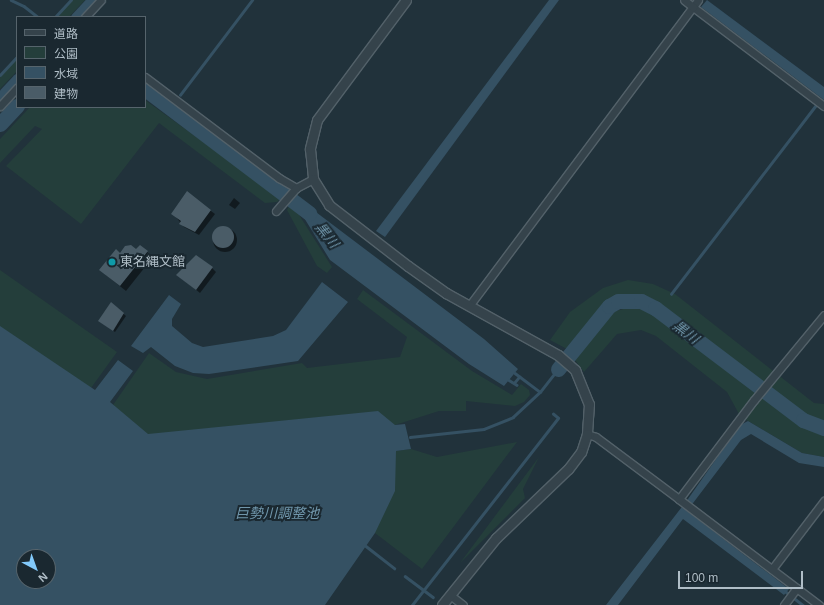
<!DOCTYPE html>
<meta charset="utf-8">
<style>
body{margin:0}
#map{position:relative;width:824px;height:605px;overflow:hidden;background:#21323b;font-family:Arial,"Noto Sans JP",sans-serif}
div>[style]{position:absolute}
.green>*{inset:0;background:#243e3b}
.water>*{inset:0;background:#355163}
.shadow>*{inset:0;background:#0007}
.round{border-radius:50%}
.stream>*{height:2.5px;margin:-1.25px;padding:0 1.25px;transform-origin:1.25px;border-radius:1.25px;background:#355163}
.canal>*{height:9px;margin:-4.5px;padding:0 4.5px;transform-origin:4.5px;border-radius:4.5px;background:#355163}
.river>*{height:15px;margin:-7.5px;padding:0 7.5px;transform-origin:7.5px;border-radius:7.5px;background:#355163}
.building>*{inset:0;background:#4a5c67}
.roads{filter:drop-shadow(1px 0 #536169) drop-shadow(-1px 0 #536169) drop-shadow(0 1px #536169) drop-shadow(0 -1px #536169)}
.minor>*{height:7px;margin:-3.5px;padding:0 3.5px;transform-origin:3.5px;border-radius:3.5px;background:#35434b}
.tertiary>*{height:9px;margin:-4.5px;padding:0 4.5px;transform-origin:4.5px;border-radius:4.5px;background:#35434b}
.dots>*{width:11px;height:11px;translate:-50% -50%;box-sizing:border-box;border:2px solid #1a2830;border-radius:50%}
span{translate:-50% -50%;white-space:nowrap;text-align:center;line-height:1.15;-webkit-text-stroke:4px #1a2830;paint-order:stroke}
.poi-label{font-size:13px;color:#b0bec7}
.left{translate:0 -50%;text-align:left}
.water-label{font-size:14px;color:#7096ab;font-style:italic}
.legend{position:absolute;left:16px;top:16px;width:130px;height:92px;box-sizing:border-box;background:#1a2830;border:1px solid #56646c;margin:0;padding:5px 7px;list-style:none;font-size:12px;color:#b0bec7}
.legend li{display:flex;align-items:center;gap:8px;height:20px}
.legend b{width:20px;border:1px solid #56646c}
.north{position:absolute;left:16px;top:549px;width:40px;height:40px;box-sizing:border-box;background:#1a2830;border:1px solid #56646c;border-radius:50%;rotate:139deg;font-size:11px;font-weight:700;line-height:16px;text-align:center;color:#b0bec7}
.north::after{content:'';display:block;margin:auto;width:14px;height:18px;background:#82c9fa;clip-path:polygon(50% 0,100% 100%,50% 72%,0 100%)}
.scale{position:absolute;left:678px;top:571px;width:125px;height:18px;box-sizing:border-box;border:2px solid #b0bec7;border-top:0;padding-left:5px;font-size:12px;line-height:14px;white-space:nowrap;color:#b0bec7;-webkit-text-stroke:3px #1a2830;paint-order:stroke}
</style>
<div id="map">
<div class="green">
<div style="clip-path:polygon(71px 0,85px 0,69px 17px,55px 17px)"></div>
<div style="clip-path:polygon(17px 57px,17px 71px,0 89px,0 75px)"></div>
<div style="clip-path:polygon(145px 100px,281px 198px,277px 202px,265px 203px,159px 123px,81px 224px,6px 166px,42px 129px,35px 126px,0 163px,0 139px,30px 107px,145px 107px)"></div>
<div style="clip-path:polygon(289px 206px,296px 210px,332px 267px,327px 273px,317px 266px,287px 210px)"></div>
<div style="clip-path:polygon(0 270px,117px 352px,91px 388px,37px 352px,0 374px)"></div>
<div style="clip-path:polygon(628px 280px,653px 284px,675px 294px,814px 403px,824px 404px,824px 422px,807px 418px,656px 301px,629px 296px,611px 301px,597px 312px,567px 349px,550px 340px,570px 312px,603px 288px)"></div>
<div style="clip-path:polygon(363px 290px,472px 371px,512px 395px,521px 384px,529px 390px,530px 395px,524px 402px,515px 406px,466px 401px,466px 411px,439px 411px,395px 425px,396px 451px,411px 449px,437px 457px,517px 442px,422px 569px,375px 533px,165px 463px,113px 405px,149px 353px,176px 372px,207px 379px,302px 363px,307px 368px,400px 357px,407px 337px,357px 299px)"></div>
<div style="clip-path:polygon(634px 306px,656px 314px,803px 426px,824px 433px,824px 457px,802px 453px,748px 421px,739px 414px,727px 392px,656px 336px,641px 330px,617px 334px,584px 372px,575px 360px,602px 323px,616px 311px)"></div>
<div style="clip-path:polygon(539px 457px,523px 489px,525px 498px,460px 563px)"></div>
</div>
<div class="water">
<div style="clip-path:polygon(549px 0,559px 0,385px 237px,376px 231px)"></div>
<div style="clip-path:polygon(707px 0,824px 87px,824px 100px,701px 7px)"></div>
<div style="clip-path:polygon(296px 197px,484px 339px,518px 369px,504px 386px,469px 364px,330px 260px,298px 208px,293px 204px)"></div>
<div style="clip-path:polygon(322px 282px,348px 302px,298px 361px,209px 374px,193px 373px,175px 366px,151px 347px,143px 353px,131px 346px,169px 295px,181px 304px,172px 319px,172px 326px,192px 343px,203px 347px,273px 336px,286px 330px)"></div>
<div style="clip-path:polygon(evenodd,0 326px,95px 390px,118px 360px,133px 371px,110px 402px,148px 434px,378px 411px,395px 425px,405px 424px,411px 449px,396px 451px,395px 491px,375px 533px,325px 605px,0 605px,0 326px,24px 557px,48px 557px,48px 581px,24px 581px,24px 557px)"></div>
<div style="clip-path:polygon(748px 421px,802px 453px,824px 457px,824px 467px,799px 463px,751px 434px,741px 440px,687px 511px,789px 589px,784px 595px,683px 519px,618px 605px,606px 605px,688px 499px,740px 425px)"></div>
</div>
<div class="shadow">
<div style="clip-path:polygon(187px 193px,215px 214px,199px 235px,184px 227px,176px 217px)"></div>
<div style="clip-path:polygon(234px 198px,240px 203px,235px 209px,229px 205px)"></div>
<div class="round" style="left:213px;top:228px;width:24px;height:24px"></div>
<div style="clip-path:polygon(140px 246px,153px 257px,126px 291px,106px 275px,120px 254px,137px 251px)"></div>
<div style="clip-path:polygon(212px 268px,216px 272px,200px 293px,178px 275px)"></div>
<div style="clip-path:polygon(111px 303px,126px 316px,115px 332px,101px 322px)"></div>
</div>
<div class="stream">
<div style="left:11px;top:0;width:14px;rotate:25deg"></div>
<div style="left:24px;top:6px;width:18px;rotate:38deg"></div>
<div style="left:55px;top:17px;width:23px;rotate:-47deg"></div>
<div style="left:0;top:75px;width:25px;rotate:-47deg"></div>
<div style="left:180px;top:95px;width:119px;rotate:-52.8deg"></div>
<div style="left:671px;top:294px;width:237px;rotate:-52.5deg"></div>
<div style="left:515px;top:373px;width:31px;rotate:37deg"></div>
<div style="left:540px;top:392px;width:29px;rotate:-52deg"></div>
<div style="left:509px;top:380px;width:9px;rotate:32deg"></div>
<div style="left:514px;top:383px;width:8px;rotate:-50deg"></div>
<div style="left:410px;top:437px;width:74px;rotate:-6.2deg"></div>
<div style="left:484px;top:429px;width:31px;rotate:-22deg"></div>
<div style="left:513px;top:417px;width:37px;rotate:-43deg"></div>
<div style="left:366px;top:546px;width:36px;rotate:38deg"></div>
<div style="left:405px;top:576px;width:35px;rotate:37deg"></div>
<div style="left:785px;top:591px;width:23px;rotate:38deg"></div>
<div style="left:412px;top:605px;width:237px;rotate:-52deg"></div>
<div style="left:558px;top:418px;width:6px;rotate:-141deg"></div>
</div>
<div class="canal">
<div style="left:75px;top:17px;width:23px;rotate:-47deg"></div>
<div style="left:0;top:96px;width:25px;rotate:-47deg"></div>
</div>
<div class="river">
<div style="left:145px;top:89px;width:206px;rotate:37.1deg"></div>
<div style="left:0;top:124px;width:25px;rotate:-47deg"></div>
<div style="left:558px;top:369px;width:81px;rotate:-51deg"></div>
<div style="left:609px;top:306px;width:10px;rotate:-29deg"></div>
<div style="left:618px;top:301px;width:23px"></div>
<div style="left:641px;top:301px;width:16px;rotate:27deg"></div>
<div style="left:655px;top:308px;width:186px;rotate:37.1deg"></div>
<div style="left:803px;top:420px;width:22px;rotate:21deg"></div>
</div>
<div class="building">
<div style="clip-path:polygon(187px 191px,211px 210px,195px 232px,179px 224px,181px 221px,171px 214px)"></div>
<div class="round" style="left:212px;top:226px;width:22px;height:22px"></div>
<div style="clip-path:polygon(131px 245px,136px 249px,140px 245px,148px 251px,120px 286px,99px 270px,116px 249px,120px 253px,125px 246px)"></div>
<div style="clip-path:polygon(196px 255px,213px 267px,196px 290px,176px 275px)"></div>
<div style="clip-path:polygon(111px 302px,124px 313px,113px 331px,98px 321px)"></div>
</div>
<div class="roads">
<div class="minor">
<div style="left:698px;top:0;width:9px;rotate:126deg"></div>
<div style="left:693px;top:7px;width:164px;rotate:37.1deg"></div>
<div style="left:85px;top:17px;width:23px;rotate:-47deg"></div>
<div style="left:145px;top:77px;width:168px;rotate:37deg"></div>
<div style="left:279px;top:178px;width:20px;rotate:30deg"></div>
<div style="left:296px;top:188px;width:19px;rotate:-28deg"></div>
<div style="left:0;top:106px;width:25px;rotate:-47deg"></div>
<div style="left:276px;top:211px;width:30px;rotate:-49deg"></div>
<div style="left:469px;top:306px;width:374px;rotate:-53.2deg"></div>
<div style="left:693px;top:7px;width:11px;rotate:-142deg"></div>
<div style="left:587px;top:434px;width:9px;rotate:18deg"></div>
<div style="left:596px;top:437px;width:104px;rotate:36.8deg"></div>
<div style="left:772px;top:569px;width:86px;rotate:-52.6deg"></div>
<div style="left:450px;top:595px;width:16px;rotate:38deg"></div>
<div style="left:784px;top:605px;width:21px;rotate:-53deg"></div>
<div style="left:819px;top:605px;width:176px;rotate:-142.9deg"></div>
<div style="left:679px;top:499px;width:124px;rotate:-52.9deg"></div>
<div style="left:754px;top:400px;width:110px;rotate:-50.5deg"></div>
</div>
<div class="tertiary">
<div style="left:406px;top:0;width:149px;rotate:126.6deg"></div>
<div style="left:317px;top:120px;width:30px;rotate:104deg"></div>
<div style="left:310px;top:149px;width:30px;rotate:84deg"></div>
<div style="left:313px;top:179px;width:31px;rotate:58deg"></div>
<div style="left:329px;top:205px;width:100px;rotate:37.7deg"></div>
<div style="left:408px;top:266px;width:47px;rotate:35.4deg"></div>
<div style="left:446px;top:293px;width:128px;rotate:29deg"></div>
<div style="left:558px;top:355px;width:23px;rotate:41deg"></div>
<div style="left:575px;top:370px;width:37px;rotate:68deg"></div>
<div style="left:589px;top:404px;width:30px;rotate:94deg"></div>
<div style="left:587px;top:434px;width:19px;rotate:108deg"></div>
<div style="left:581px;top:452px;width:21px;rotate:127deg"></div>
<div style="left:568px;top:469px;width:100px;rotate:136.2deg"></div>
<div style="left:496px;top:538px;width:86px;rotate:128.9deg"></div>
</div>
</div>
<div class="dots">
<div style="left:112px;top:262px;background:#0f9aa8"></div>
</div>
<div class="poi-label">
<span class="left" style="left:120px;top:262px">東名縄文館</span>
</div>
<div class="water-label">
<span style="left:327px;top:235px;rotate:51deg">黒川</span>
<span style="left:686px;top:332px;rotate:37deg">黒川</span>
<span style="left:277px;top:513px">巨勢川調整池</span>
</div>
<ul class="legend">
<li><b style="height:5px;background:#35434b"></b>道路</li>
<li><b style="height:11px;background:#243e3b"></b>公園</li>
<li><b style="height:11px;background:#355163"></b>水域</li>
<li><b style="height:11px;background:#4a5c67"></b>建物</li>
</ul>
<div class="north">N</div>
<div class="scale">100 m</div>
</div>
